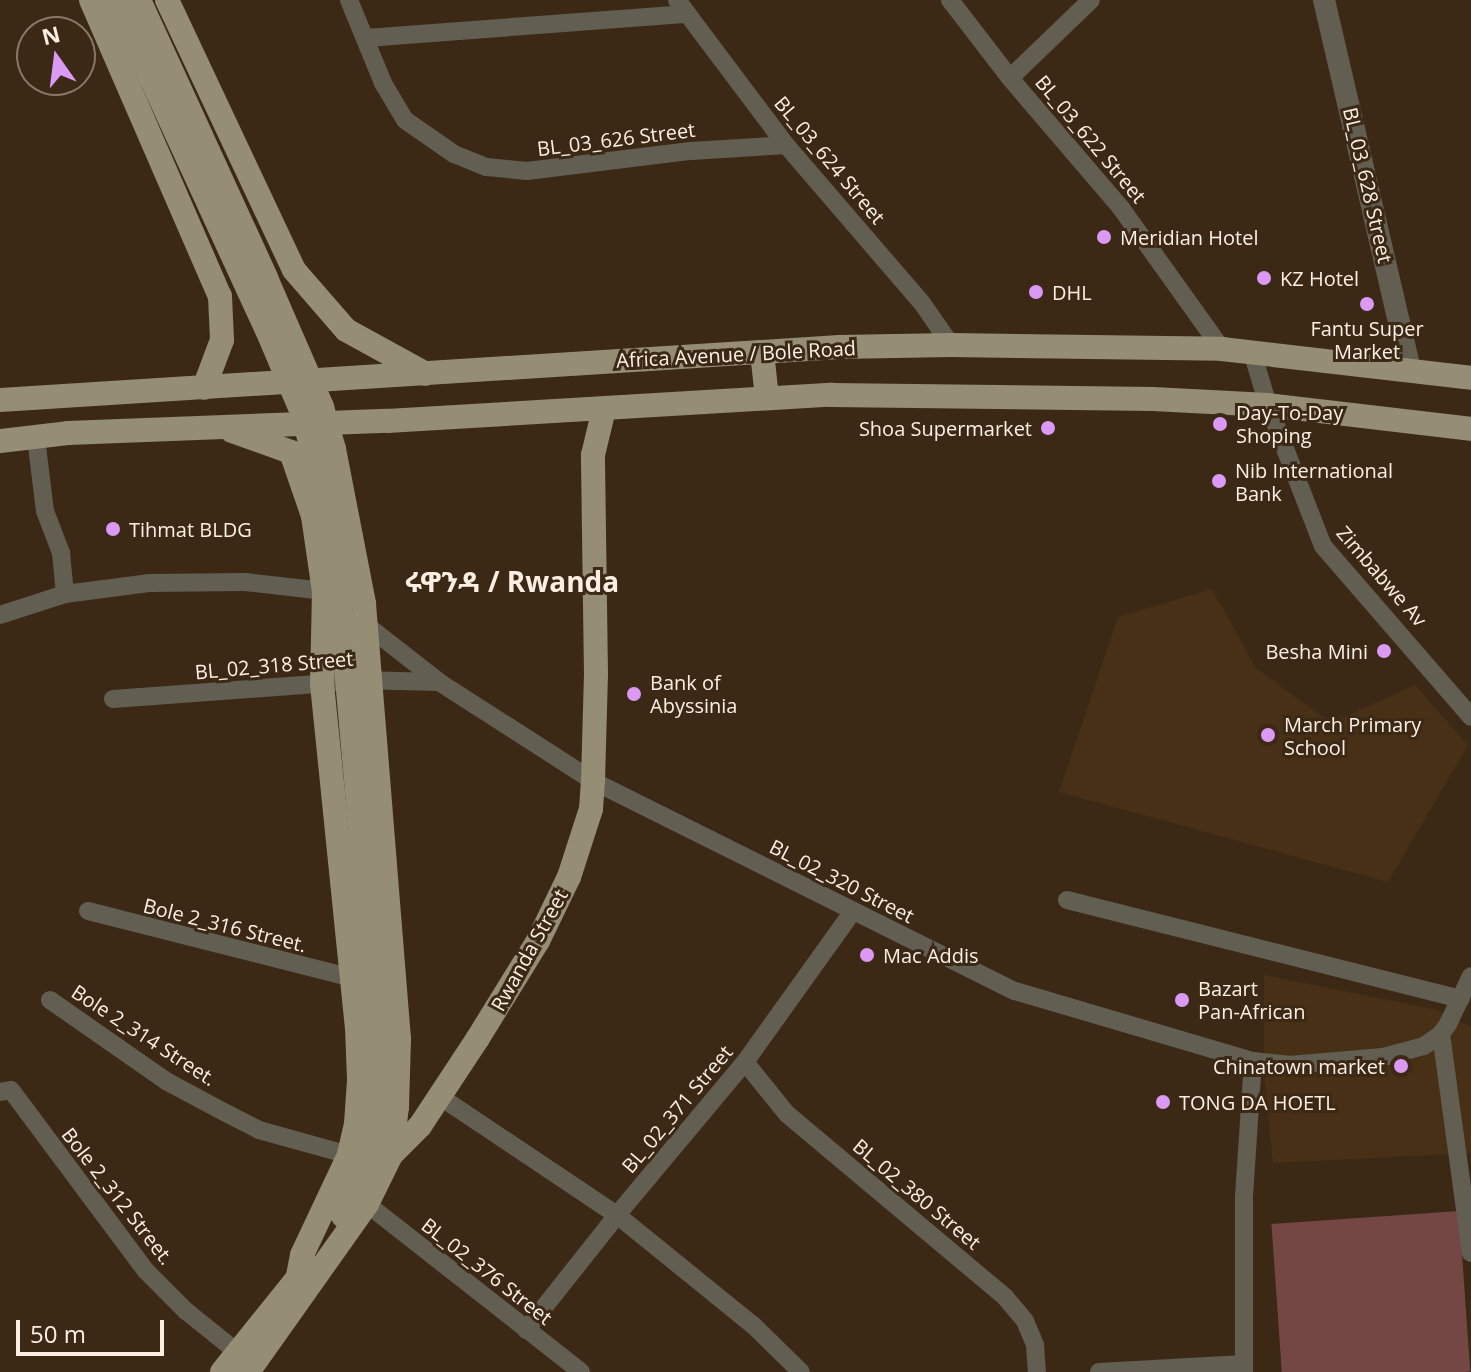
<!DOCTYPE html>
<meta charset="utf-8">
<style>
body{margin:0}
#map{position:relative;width:1471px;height:1372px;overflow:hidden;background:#3b2916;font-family:"Open Sans","Noto Sans Ethiopic",sans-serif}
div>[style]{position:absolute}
.built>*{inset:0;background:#473016}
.green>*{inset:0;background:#744644;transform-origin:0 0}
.minor>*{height:18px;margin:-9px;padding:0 9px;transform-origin:9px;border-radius:9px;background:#625e52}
.tertiary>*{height:22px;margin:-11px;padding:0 11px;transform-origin:11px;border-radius:11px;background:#625e52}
.primary>*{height:24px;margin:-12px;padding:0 12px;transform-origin:12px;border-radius:12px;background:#968d75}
.primary-bridge>*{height:24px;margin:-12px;padding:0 12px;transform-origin:12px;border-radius:12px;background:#968d75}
.dots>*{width:22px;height:22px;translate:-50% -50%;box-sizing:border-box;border:4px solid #3b2916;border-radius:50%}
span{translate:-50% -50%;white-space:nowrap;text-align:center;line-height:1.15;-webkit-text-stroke:6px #3b2916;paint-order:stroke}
.street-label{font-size:20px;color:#fbefe3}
.poi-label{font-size:20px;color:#fbefe3}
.left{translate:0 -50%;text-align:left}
.right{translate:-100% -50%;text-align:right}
.district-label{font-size:28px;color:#fbefe3;font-weight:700}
.north{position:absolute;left:16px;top:16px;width:80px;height:80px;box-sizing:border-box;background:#3b2916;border:2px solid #887868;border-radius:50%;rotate:346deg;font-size:22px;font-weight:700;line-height:32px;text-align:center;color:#fbefe3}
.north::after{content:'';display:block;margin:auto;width:28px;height:36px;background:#dc99f4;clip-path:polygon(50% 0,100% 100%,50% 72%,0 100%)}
.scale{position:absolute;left:16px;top:1320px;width:148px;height:36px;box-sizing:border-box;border:4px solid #fbefe3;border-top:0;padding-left:10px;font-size:24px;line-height:28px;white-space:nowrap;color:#fbefe3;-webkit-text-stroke:6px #3b2916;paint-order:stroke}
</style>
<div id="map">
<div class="built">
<div style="clip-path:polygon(1212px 589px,1256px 668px,1331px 723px,1415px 685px,1468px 745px,1388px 882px,1059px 792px,1118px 617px)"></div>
<div style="clip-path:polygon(1264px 975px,1433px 1009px,1471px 1027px,1471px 1153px,1273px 1163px,1264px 1073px)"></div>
</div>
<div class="green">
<div style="left:1459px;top:1211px;width:161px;height:188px;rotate:86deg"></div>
</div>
<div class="minor">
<div style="left:349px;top:0;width:90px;rotate:67.7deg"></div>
<div style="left:383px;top:83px;width:43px;rotate:59.3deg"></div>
<div style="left:405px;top:120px;width:60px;rotate:34.8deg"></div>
<div style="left:454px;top:154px;width:35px;rotate:22deg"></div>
<div style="left:487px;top:167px;width:40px;rotate:5.7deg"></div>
<div style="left:527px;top:171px;width:165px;rotate:-7deg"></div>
<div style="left:691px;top:151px;width:95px;rotate:-3.6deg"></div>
<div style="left:677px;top:0;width:181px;rotate:53.1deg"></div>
<div style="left:786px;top:145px;width:208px;rotate:49.3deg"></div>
<div style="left:922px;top:303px;width:51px;rotate:55.4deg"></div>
<div style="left:950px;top:0;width:98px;rotate:52.4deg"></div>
<div style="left:1010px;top:78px;width:171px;rotate:49.5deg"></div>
<div style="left:1121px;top:208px;width:173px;rotate:54.4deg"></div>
<div style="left:366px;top:38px;width:322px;rotate:-4.3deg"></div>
<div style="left:1010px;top:78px;width:112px;rotate:-43.9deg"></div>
<div style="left:1252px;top:352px;width:55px;rotate:73.2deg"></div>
<div style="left:1268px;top:405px;width:151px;rotate:68.7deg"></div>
<div style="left:1323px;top:546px;width:226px;rotate:49.1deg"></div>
<div style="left:36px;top:438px;width:74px;rotate:83deg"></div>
<div style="left:45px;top:511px;width:45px;rotate:69.1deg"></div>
<div style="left:61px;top:553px;width:41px;rotate:84.4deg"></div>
<div style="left:0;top:615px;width:68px;rotate:-17.9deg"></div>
<div style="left:65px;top:594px;width:86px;rotate:-7.4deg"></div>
<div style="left:150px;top:583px;width:95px;rotate:-0.6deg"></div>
<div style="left:245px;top:582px;width:80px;rotate:6.5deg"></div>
<div style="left:324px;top:591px;width:13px;rotate:39deg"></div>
<div style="left:360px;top:620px;width:100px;rotate:38.1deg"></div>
<div style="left:439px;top:682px;width:183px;rotate:32.7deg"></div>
<div style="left:593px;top:781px;width:471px;rotate:26.5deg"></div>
<div style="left:1015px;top:991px;width:248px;rotate:16.4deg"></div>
<div style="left:1253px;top:1061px;width:36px;rotate:6deg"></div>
<div style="left:1289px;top:1065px;width:94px;rotate:-4.9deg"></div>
<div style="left:1383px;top:1057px;width:42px;rotate:-15deg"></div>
<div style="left:1424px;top:1046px;width:21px;rotate:-35deg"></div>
<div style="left:1441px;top:1034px;width:12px;rotate:-55deg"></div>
<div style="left:1448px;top:1024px;width:53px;rotate:-64.4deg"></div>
<div style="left:358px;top:680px;width:81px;rotate:1.4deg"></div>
<div style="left:113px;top:699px;width:221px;rotate:-4.2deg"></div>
<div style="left:1067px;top:900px;width:406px;rotate:14.1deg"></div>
<div style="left:88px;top:911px;width:272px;rotate:14.2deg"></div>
<div style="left:50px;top:1000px;width:141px;rotate:34.9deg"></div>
<div style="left:166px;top:1081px;width:66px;rotate:28.1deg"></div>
<div style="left:224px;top:1112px;width:39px;rotate:27deg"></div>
<div style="left:259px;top:1130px;width:93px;rotate:15.5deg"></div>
<div style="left:1441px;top:1034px;width:221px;rotate:82.2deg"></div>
<div style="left:745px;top:1062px;width:67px;rotate:51.1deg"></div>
<div style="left:787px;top:1114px;width:285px;rotate:40deg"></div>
<div style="left:1005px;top:1297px;width:31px;rotate:50deg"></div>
<div style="left:1025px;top:1321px;width:26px;rotate:67deg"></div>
<div style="left:1035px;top:1345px;width:27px;rotate:86deg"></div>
<div style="left:0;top:1092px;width:11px;rotate:-10deg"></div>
<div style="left:11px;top:1090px;width:226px;rotate:53.3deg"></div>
<div style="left:146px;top:1271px;width:57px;rotate:45deg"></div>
<div style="left:186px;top:1311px;width:64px;rotate:38.7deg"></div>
<div style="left:439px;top:1096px;width:214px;rotate:33.8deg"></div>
<div style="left:617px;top:1215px;width:175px;rotate:39deg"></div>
<div style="left:753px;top:1325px;width:67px;rotate:44.4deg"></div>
<div style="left:367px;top:1204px;width:272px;rotate:38.1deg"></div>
<div style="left:526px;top:1330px;width:147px;rotate:-51.6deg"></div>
<div style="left:617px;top:1215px;width:199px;rotate:-50.1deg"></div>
<div style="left:745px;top:1062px;width:186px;rotate:-54.4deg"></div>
<div style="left:1099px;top:1372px;width:145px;rotate:-3.2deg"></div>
<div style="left:1244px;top:1372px;width:176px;rotate:-90deg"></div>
<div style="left:1244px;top:1196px;width:135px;rotate:-86.2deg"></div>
</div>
<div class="tertiary">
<div style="left:1324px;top:0;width:381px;rotate:76.9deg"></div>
</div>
<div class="primary">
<div style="left:91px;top:0;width:323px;rotate:66.5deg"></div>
<div style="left:220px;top:296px;width:44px;rotate:87.4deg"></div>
<div style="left:222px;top:340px;width:51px;rotate:110.6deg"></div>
<div style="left:167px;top:0;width:298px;rotate:64.8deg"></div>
<div style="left:294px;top:270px;width:79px;rotate:49.1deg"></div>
<div style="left:346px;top:330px;width:91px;rotate:28.8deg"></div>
<div style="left:762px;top:352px;width:46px;rotate:83.8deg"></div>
<div style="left:0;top:400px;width:841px;rotate:-3.61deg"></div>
<div style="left:839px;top:347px;width:112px;rotate:-1deg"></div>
<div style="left:951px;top:345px;width:271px;rotate:0.8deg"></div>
<div style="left:1222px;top:349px;width:251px;rotate:6.6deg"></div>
<div style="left:232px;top:431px;width:63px;rotate:19.6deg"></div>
<div style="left:291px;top:452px;width:68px;rotate:71deg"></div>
<div style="left:313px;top:516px;width:76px;rotate:81.7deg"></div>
<div style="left:324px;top:591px;width:93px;rotate:91.2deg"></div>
<div style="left:322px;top:684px;width:345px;rotate:84.2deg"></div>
<div style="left:357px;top:1027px;width:53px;rotate:87.8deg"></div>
<div style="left:359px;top:1080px;width:44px;rotate:93.9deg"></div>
<div style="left:356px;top:1124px;width:32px;rotate:103deg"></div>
<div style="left:349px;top:1155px;width:110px;rotate:115.2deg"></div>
<div style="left:302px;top:1255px;width:21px;rotate:101deg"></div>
<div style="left:0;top:441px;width:68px;rotate:-6.7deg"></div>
<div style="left:68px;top:433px;width:319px;rotate:-2.2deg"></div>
<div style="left:387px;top:421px;width:445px;rotate:-3.4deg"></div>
<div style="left:831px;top:395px;width:322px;rotate:0.7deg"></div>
<div style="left:1153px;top:399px;width:115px;rotate:3deg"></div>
<div style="left:1268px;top:405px;width:204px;rotate:6.7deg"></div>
<div style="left:391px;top:1155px;width:48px;rotate:-82.9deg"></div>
<div style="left:343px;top:1216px;width:26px;rotate:-61deg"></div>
<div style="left:356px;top:1193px;width:53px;rotate:-73.6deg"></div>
<div style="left:371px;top:1142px;width:91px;rotate:-85deg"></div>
<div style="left:379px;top:1051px;width:58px;rotate:-93.9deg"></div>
<div style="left:222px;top:1372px;width:137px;rotate:-51.2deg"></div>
<div style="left:248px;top:1372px;width:206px;rotate:-54.7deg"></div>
<div style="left:367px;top:1204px;width:55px;rotate:-63.9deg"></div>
<div style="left:391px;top:1155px;width:41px;rotate:-45deg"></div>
<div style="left:420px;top:1126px;width:105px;rotate:-56.6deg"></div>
<div style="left:478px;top:1038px;width:114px;rotate:-58.3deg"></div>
<div style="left:538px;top:941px;width:71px;rotate:-64.2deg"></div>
<div style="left:569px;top:877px;width:71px;rotate:-72.1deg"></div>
<div style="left:591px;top:809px;width:28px;rotate:-86deg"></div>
<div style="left:593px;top:781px;width:106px;rotate:-88.4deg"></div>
<div style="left:596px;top:675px;width:220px;rotate:-90.8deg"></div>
<div style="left:593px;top:455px;width:47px;rotate:-76.6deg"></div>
</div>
<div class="primary-bridge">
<div style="left:115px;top:0;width:363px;rotate:65.3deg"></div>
<div style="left:267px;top:330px;width:87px;rotate:67deg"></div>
<div style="left:301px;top:410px;width:51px;rotate:74.1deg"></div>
<div style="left:315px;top:459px;width:144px;rotate:80deg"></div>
<div style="left:340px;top:601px;width:394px;rotate:84.9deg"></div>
<div style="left:139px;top:0;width:306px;rotate:65.4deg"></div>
<div style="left:266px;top:278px;width:141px;rotate:66.5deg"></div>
<div style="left:322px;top:407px;width:44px;rotate:74.1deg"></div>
<div style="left:334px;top:449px;width:158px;rotate:79deg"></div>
<div style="left:364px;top:604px;width:436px;rotate:85.4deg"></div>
<div style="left:399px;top:1039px;width:68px;rotate:91.7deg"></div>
</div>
<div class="dots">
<div style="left:1104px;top:237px;background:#dc99f4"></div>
<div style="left:1264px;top:278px;background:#dc99f4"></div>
<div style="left:1036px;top:292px;background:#dc99f4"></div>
<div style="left:1367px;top:304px;background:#dc99f4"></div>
<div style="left:1220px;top:424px;background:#dc99f4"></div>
<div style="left:1048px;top:428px;background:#dc99f4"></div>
<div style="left:1219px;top:481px;background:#dc99f4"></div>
<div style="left:113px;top:529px;background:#dc99f4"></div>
<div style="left:1384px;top:651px;background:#dc99f4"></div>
<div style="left:634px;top:694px;background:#dc99f4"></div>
<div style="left:1268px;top:735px;background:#dc99f4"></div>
<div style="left:867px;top:955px;background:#dc99f4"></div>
<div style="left:1182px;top:1000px;background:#dc99f4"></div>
<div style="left:1401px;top:1066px;background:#dc99f4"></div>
<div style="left:1163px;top:1102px;background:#dc99f4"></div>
</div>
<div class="street-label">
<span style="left:616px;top:139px;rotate:-7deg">BL_03_626 Street</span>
<span style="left:1091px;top:139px;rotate:50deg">BL_03_622 Street</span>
<span style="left:830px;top:160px;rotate:50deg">BL_03_624 Street</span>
<span style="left:1368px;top:185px;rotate:77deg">BL_03_628 Street</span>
<span style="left:736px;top:354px;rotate:-3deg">Africa Avenue / Bole Road</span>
<span style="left:1382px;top:576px;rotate:49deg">Zimbabwe Av</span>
<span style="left:274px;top:665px;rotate:-5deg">BL_02_318 Street</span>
<span style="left:842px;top:881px;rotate:27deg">BL_02_320 Street</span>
<span style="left:225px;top:925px;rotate:14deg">Bole 2_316 Street.</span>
<span style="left:529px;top:950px;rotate:-61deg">Rwanda Street</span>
<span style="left:144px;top:1035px;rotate:33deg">Bole 2_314 Street.</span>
<span style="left:677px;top:1109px;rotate:-50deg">BL_02_371 Street</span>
<span style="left:917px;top:1194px;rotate:40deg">BL_02_380 Street</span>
<span style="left:118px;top:1196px;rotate:52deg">Bole 2_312 Street.</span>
<span style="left:487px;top:1271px;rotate:38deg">BL_02_376 Street</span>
</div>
<div class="poi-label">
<span class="left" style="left:1120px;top:237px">Meridian Hotel</span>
<span class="left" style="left:1280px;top:278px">KZ Hotel</span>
<span class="left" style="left:1052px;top:292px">DHL</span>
<span style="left:1367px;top:340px">Fantu Super<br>Market</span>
<span class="left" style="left:1236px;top:424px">Day-To-Day<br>Shoping</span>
<span class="right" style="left:1032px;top:428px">Shoa Supermarket</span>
<span class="left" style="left:1235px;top:482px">Nib International<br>Bank</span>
<span class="left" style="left:129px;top:529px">Tihmat BLDG</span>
<span class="right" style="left:1368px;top:651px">Besha Mini</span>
<span class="left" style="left:650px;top:694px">Bank of<br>Abyssinia</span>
<span class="left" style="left:1284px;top:736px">March Primary<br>School</span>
<span class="left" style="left:883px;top:955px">Mac Addis</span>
<span class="left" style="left:1198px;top:1000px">Bazart<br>Pan-African</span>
<span class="right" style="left:1385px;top:1066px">Chinatown market</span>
<span class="left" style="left:1179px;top:1102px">TONG DA HOETL</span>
</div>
<div class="district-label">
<span style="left:512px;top:581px">ሩዋንዳ / Rwanda</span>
</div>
<div class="north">N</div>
<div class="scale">50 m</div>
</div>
